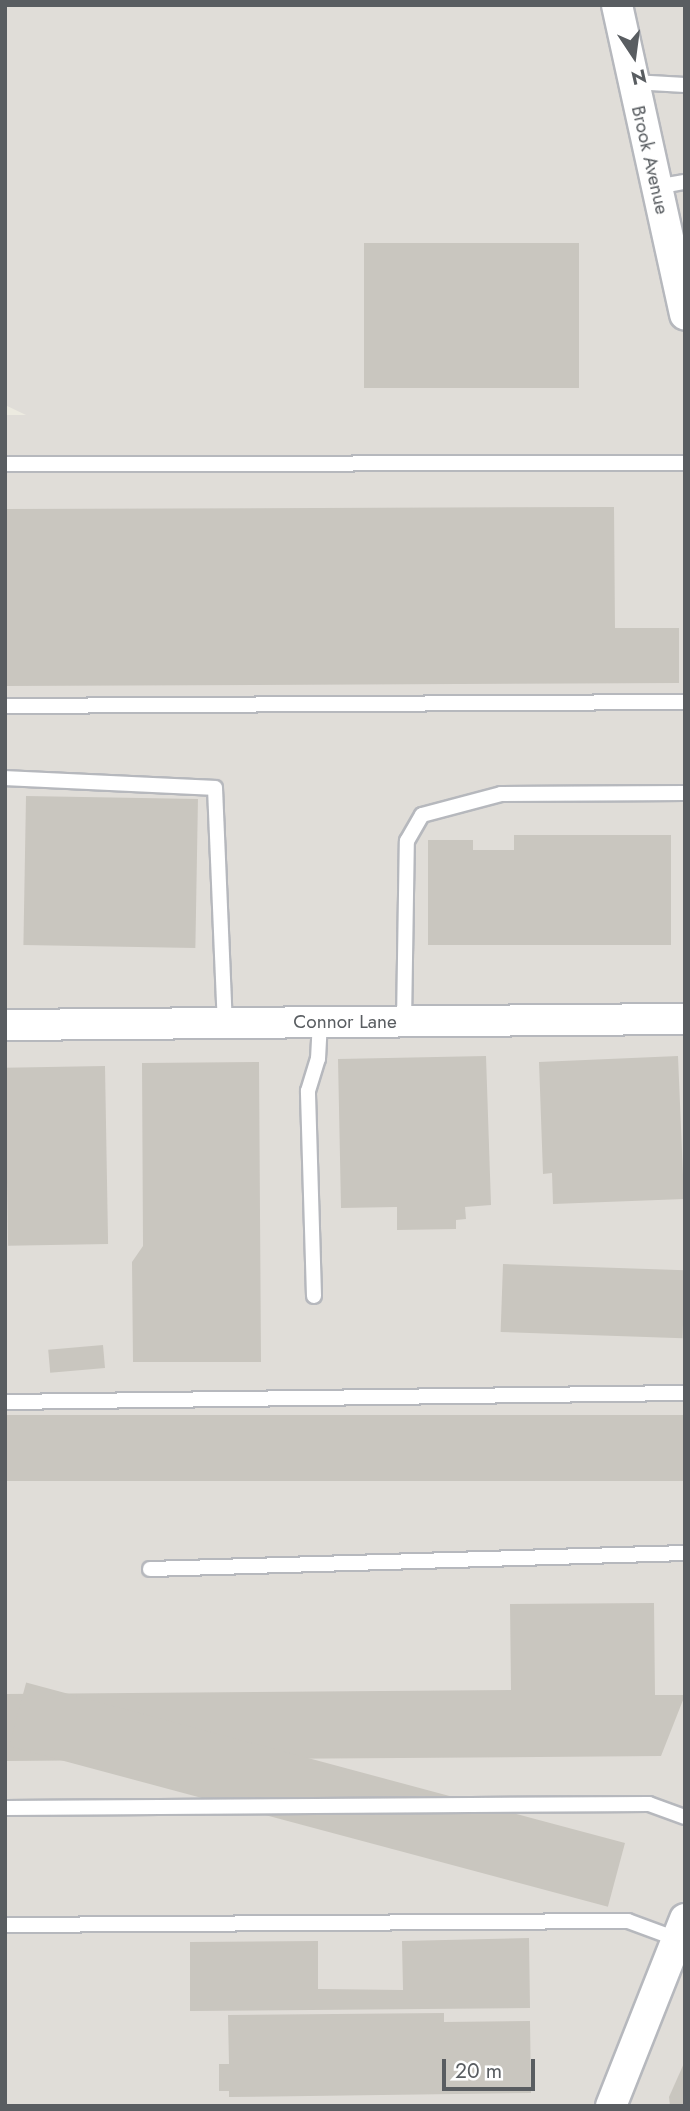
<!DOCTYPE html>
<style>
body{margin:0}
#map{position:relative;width:690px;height:2111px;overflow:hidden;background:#eceae0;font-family:Jost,sans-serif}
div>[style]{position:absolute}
.industrial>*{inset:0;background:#e0ddd8}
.building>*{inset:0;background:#c9c6bf;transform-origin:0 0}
.roads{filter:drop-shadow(2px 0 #b6b8bd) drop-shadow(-2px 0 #b6b8bd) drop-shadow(0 2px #b6b8bd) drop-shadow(0 -2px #b6b8bd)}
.service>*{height:14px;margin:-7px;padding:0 7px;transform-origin:7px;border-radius:7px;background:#fff}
.minor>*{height:30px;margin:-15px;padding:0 15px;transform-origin:15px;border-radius:15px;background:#fff}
span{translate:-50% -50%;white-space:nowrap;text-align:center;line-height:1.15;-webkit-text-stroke:5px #fff;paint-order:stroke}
.street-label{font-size:19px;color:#595d61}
.frame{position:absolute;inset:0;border:7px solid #595d61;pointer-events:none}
.north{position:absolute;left:599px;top:21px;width:70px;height:70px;-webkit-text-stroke:5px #fff;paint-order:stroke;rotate:167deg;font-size:19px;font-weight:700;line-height:28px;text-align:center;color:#595d61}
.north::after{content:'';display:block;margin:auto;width:24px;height:32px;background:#595d61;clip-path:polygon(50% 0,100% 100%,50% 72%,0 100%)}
.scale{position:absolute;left:442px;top:2059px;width:93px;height:32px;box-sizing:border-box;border:4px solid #595d61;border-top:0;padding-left:9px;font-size:21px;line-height:24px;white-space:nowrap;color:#595d61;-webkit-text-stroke:5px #fff;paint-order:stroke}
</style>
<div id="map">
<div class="industrial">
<div style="clip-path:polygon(5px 5px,685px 5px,685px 2106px,5px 2106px,5px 415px,26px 415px,5px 405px)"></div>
</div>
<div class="building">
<div style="left:579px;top:243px;width:145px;height:215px;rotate:90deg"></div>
<div style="clip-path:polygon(614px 507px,615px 628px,679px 628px,679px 683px,5px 686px,5px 509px)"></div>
<div style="left:26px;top:796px;width:172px;height:149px;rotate:1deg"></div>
<div style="clip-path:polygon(514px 835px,671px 835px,671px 945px,428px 945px,428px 840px,473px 840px,473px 850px,514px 850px)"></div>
<div style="clip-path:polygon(486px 1056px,491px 1205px,465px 1207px,466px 1219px,456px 1220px,456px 1229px,397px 1230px,397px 1207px,341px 1208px,338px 1059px)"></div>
<div style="clip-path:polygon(678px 1056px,684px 1199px,553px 1204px,552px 1173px,543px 1174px,539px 1062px)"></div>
<div style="clip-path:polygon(259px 1062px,261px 1362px,133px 1362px,132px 1262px,143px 1246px,142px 1063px)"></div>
<div style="left:105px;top:1066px;width:178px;height:100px;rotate:89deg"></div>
<div style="left:503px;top:1264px;width:182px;height:68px;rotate:2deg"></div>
<div style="left:103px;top:1345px;width:23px;height:55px;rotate:85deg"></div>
<div style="left:5px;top:1415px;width:680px;height:66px"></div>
<div style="clip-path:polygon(654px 1603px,655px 1695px,685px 1695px,661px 1756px,5px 1761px,5px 1694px,511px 1690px,510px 1604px)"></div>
<div style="left:625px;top:1843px;width:66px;height:620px;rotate:105deg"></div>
<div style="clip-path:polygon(529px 1938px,530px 2008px,190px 2011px,190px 1942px,318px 1941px,318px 1989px,403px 1990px,402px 1941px)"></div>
<div style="clip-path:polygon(444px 2013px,444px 2022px,530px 2021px,531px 2093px,229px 2097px,229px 2091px,219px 2091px,219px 2064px,229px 2064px,228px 2015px)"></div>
<div style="clip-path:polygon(685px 2061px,685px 2106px,670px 2106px,669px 2097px)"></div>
</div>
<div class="roads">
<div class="service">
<div style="left:633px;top:82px;width:52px;rotate:3.3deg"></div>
<div style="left:656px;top:187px;width:29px;rotate:-10deg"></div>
<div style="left:5px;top:464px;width:680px;rotate:-0.08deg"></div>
<div style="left:5px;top:706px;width:680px;rotate:-0.34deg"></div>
<div style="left:5px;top:778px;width:210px;rotate:2.7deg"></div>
<div style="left:215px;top:788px;width:235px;rotate:87.6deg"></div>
<div style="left:404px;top:1022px;width:181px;rotate:-89.1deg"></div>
<div style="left:407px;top:841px;width:30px;rotate:-60deg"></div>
<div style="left:422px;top:815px;width:82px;rotate:-14.9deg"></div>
<div style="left:501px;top:794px;width:184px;rotate:-0.3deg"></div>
<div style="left:314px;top:1296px;width:205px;rotate:-91.7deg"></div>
<div style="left:308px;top:1091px;width:34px;rotate:-73deg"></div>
<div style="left:318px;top:1059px;width:37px;rotate:-87deg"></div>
<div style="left:5px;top:1402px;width:680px;rotate:-0.76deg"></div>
<div style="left:150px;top:1569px;width:535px;rotate:-1.71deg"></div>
<div style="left:5px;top:1808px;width:644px;rotate:-0.36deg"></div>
<div style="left:649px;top:1804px;width:38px;rotate:20deg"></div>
<div style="left:5px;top:1925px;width:623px;rotate:-0.37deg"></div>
<div style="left:628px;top:1921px;width:52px;rotate:20.2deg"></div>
</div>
<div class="minor">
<div style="left:617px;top:5px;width:317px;rotate:77.6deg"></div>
<div style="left:5px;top:1025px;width:680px;rotate:-0.51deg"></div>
<div style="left:611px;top:2106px;width:201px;rotate:-68.4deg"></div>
</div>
</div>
<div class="street-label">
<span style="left:650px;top:160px;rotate:77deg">Brook Avenue</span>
<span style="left:345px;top:1022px">Connor Lane</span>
</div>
<div class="frame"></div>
<div class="north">N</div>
<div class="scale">20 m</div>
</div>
